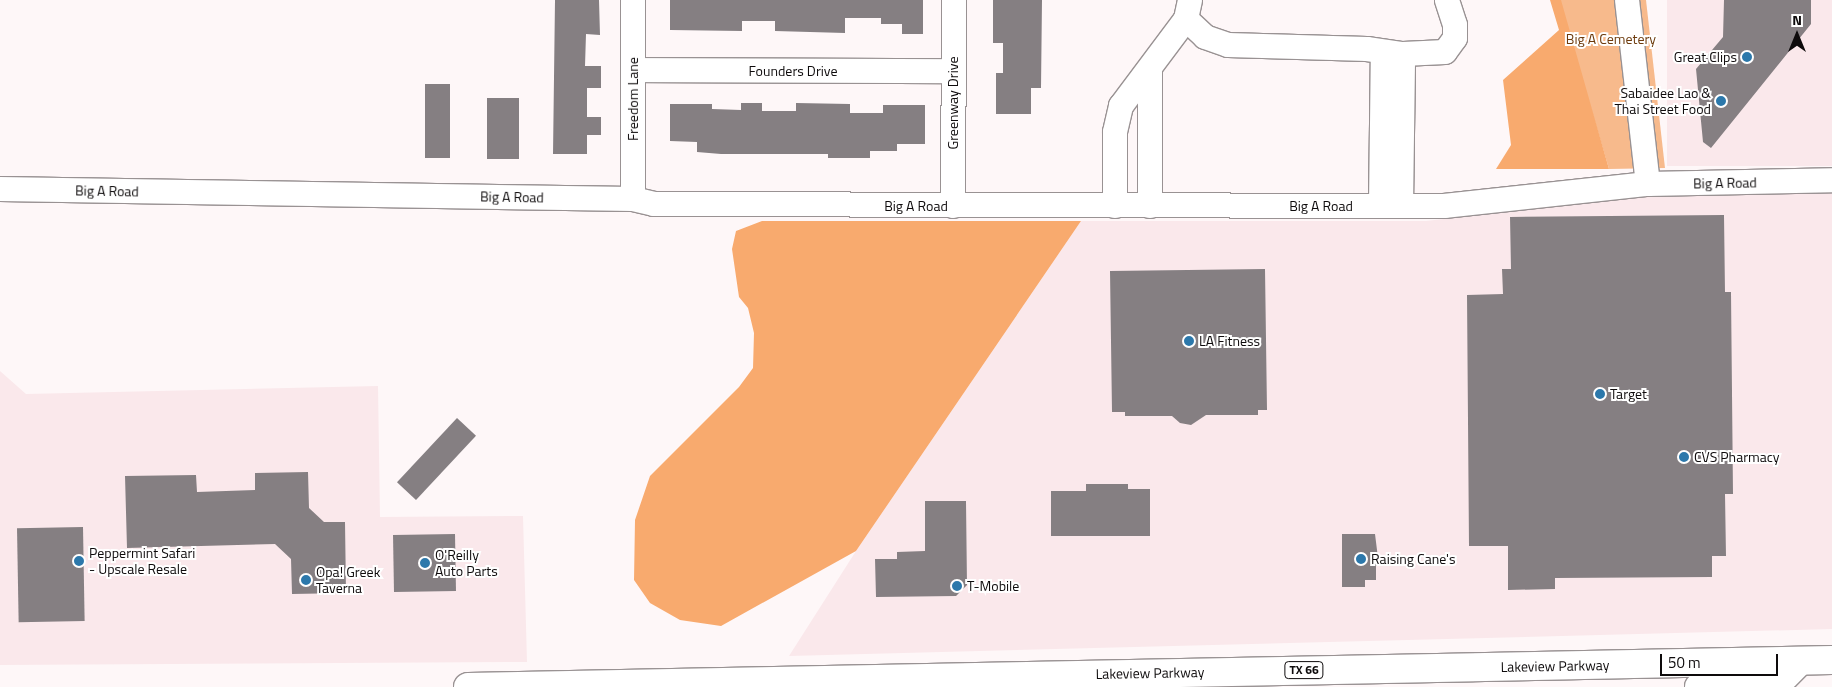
<!DOCTYPE html>
<style>
body{margin:0}
#map{position:relative;width:1832px;height:687px;overflow:hidden;background:#fef7f8;font-family:"Titillium Web",sans-serif}
div>[style]{position:absolute}
.built>*{inset:0;background:#fae8eb;transform-origin:0 0}
.green>*{inset:0;background:#f7ba8c}
.forest>*{inset:0;background:#f8aa6e}
.building>*{inset:0;background:#857f82;transform-origin:0 0}
.roads{filter:drop-shadow(1px 0 #999293) drop-shadow(-1px 0 #999293) drop-shadow(0 1px #999293) drop-shadow(0 -1px #999293)}
.minor>*{height:24px;margin:-12px;padding:0 12px;transform-origin:12px;border-radius:12px;background:#fff}
.major>*{height:28px;margin:-14px;padding:0 14px;transform-origin:14px;border-radius:14px;background:#fff}
.dots>*{width:14px;height:14px;translate:-50% -50%;box-sizing:border-box;border:2px solid #fff;border-radius:50%}
span{translate:-50% -50%;white-space:nowrap;text-align:center;line-height:1.15;-webkit-text-stroke:4px #fff;paint-order:stroke}
.shield-label span{padding:1px 4px;background:#fff;border:1px solid;border-radius:4px;-webkit-text-stroke-width:0}
.shield-label{font-size:12px;color:#0e0b0c;font-weight:700}
.park-label{font-size:14px;color:#6c3a0c}
.poi-label{font-size:14px;color:#0e0b0c}
.right{translate:-100% -50%;text-align:right}
.left{translate:0 -50%;text-align:left}
.street-label{font-size:14px;color:#0e0b0c}
.north{position:absolute;left:1772px;top:10px;width:50px;height:50px;-webkit-text-stroke:4px #fff;paint-order:stroke;rotate:0deg;font-size:14px;font-weight:700;line-height:20px;text-align:center;color:#0e0b0c}
.north::after{content:'';display:block;margin:auto;width:18px;height:22px;background:#0e0b0c;clip-path:polygon(50% 0,100% 100%,50% 72%,0 100%)}
.scale{position:absolute;left:1660px;top:654px;width:118px;height:22px;box-sizing:border-box;border:2px solid #0e0b0c;border-top:0;padding-left:6px;font-size:15px;line-height:18px;white-space:nowrap;color:#0e0b0c;-webkit-text-stroke:4px #fff;paint-order:stroke}
</style>
<div id="map">
<div class="built">
<div style="left:1667px;top:0;width:165px;height:166px"></div>
<div style="clip-path:polygon(1832px 192px,1832px 629px,789px 656px,856px 551px,1081px 221px,1426px 221px,1650px 195px)"></div>
<div style="clip-path:polygon(0 371px,26px 394px,378px 386px,380px 517px,523px 516px,527px 662px,0 665px)"></div>
</div>
<div class="green">
<div style="clip-path:polygon(1559px 0,1646px 0,1665px 168px,1609px 169px)"></div>
</div>
<div class="forest">
<div style="clip-path:polygon(1550px 0,1561px 0,1609px 169px,1496px 169px,1511px 145px,1503px 80px,1559px 30px)"></div>
<div style="clip-path:polygon(762px 221px,1081px 221px,856px 551px,721px 626px,680px 620px,650px 603px,634px 580px,635px 520px,650px 476px,739px 387px,753px 368px,754px 333px,748px 308px,739px 297px,732px 249px,736px 231px)"></div>
</div>
<div class="building">
<div style="clip-path:polygon(555px 0,599px 0,600px 35px,586px 34px,585px 66px,601px 66px,601px 88px,587px 88px,587px 117px,601px 117px,601px 135px,587px 135px,587px 154px,553px 154px)"></div>
<div style="clip-path:polygon(670px 0,923px 0,923px 34px,902px 34px,902px 24px,881px 24px,881px 18px,845px 18px,845px 33px,775px 31px,775px 21px,742px 21px,742px 31px,670px 30px)"></div>
<div style="clip-path:polygon(993px 0,1042px 0,1041px 88px,1031px 88px,1031px 114px,996px 114px,996px 73px,1003px 73px,1003px 43px,993px 43px)"></div>
<div style="clip-path:polygon(1724px 0,1811px 0,1811px 24px,1711px 148px,1703px 142px,1696px 69px,1723px 37px)"></div>
<div style="left:425px;top:84px;width:25px;height:74px"></div>
<div style="left:487px;top:98px;width:32px;height:61px"></div>
<div style="clip-path:polygon(741px 103px,762px 103px,762px 111px,796px 111px,796px 103px,850px 104px,850px 113px,883px 113px,883px 105px,925px 105px,925px 144px,897px 144px,897px 151px,870px 151px,870px 158px,828px 158px,828px 154px,721px 154px,697px 152px,697px 142px,670px 141px,670px 104px,712px 104px,712px 109px,741px 110px)"></div>
<div style="clip-path:polygon(1724px 215px,1725px 292px,1731px 292px,1733px 494px,1725px 494px,1726px 556px,1712px 556px,1712px 577px,1555px 578px,1555px 589px,1508px 590px,1508px 546px,1469px 546px,1467px 295px,1503px 294px,1502px 269px,1511px 269px,1510px 217px)"></div>
<div style="clip-path:polygon(1265px 269px,1267px 410px,1258px 410px,1258px 415px,1206px 415px,1191px 425px,1180px 423px,1172px 416px,1125px 416px,1125px 412px,1112px 412px,1110px 271px)"></div>
<div style="left:457px;top:418px;width:26px;height:88px;rotate:43deg"></div>
<div style="clip-path:polygon(308px 472px,309px 508px,324px 522px,345px 522px,346px 593px,292px 594px,291px 559px,275px 544px,127px 548px,125px 476px,196px 475px,197px 492px,255px 490px,255px 473px)"></div>
<div style="clip-path:polygon(1086px 484px,1128px 484px,1128px 489px,1150px 489px,1150px 536px,1051px 536px,1051px 491px,1086px 491px)"></div>
<div style="clip-path:polygon(925px 501px,966px 501px,967px 585px,956px 596px,876px 597px,875px 559px,897px 559px,897px 552px,925px 551px)"></div>
<div style="left:83px;top:527px;width:94px;height:66px;rotate:89deg"></div>
<div style="left:455px;top:534px;width:57px;height:62px;rotate:89deg"></div>
<div style="clip-path:polygon(1342px 534px,1375px 534px,1379px 566px,1376px 566px,1376px 580px,1365px 580px,1365px 587px,1342px 587px)"></div>
</div>
<div class="roads">
<div class="minor">
<div style="left:633px;top:0;width:199px;rotate:90deg"></div>
<div style="left:1627px;top:0;width:185px;rotate:83.5deg"></div>
<div style="left:1186px;top:19px;width:26px;rotate:43deg"></div>
<div style="left:1205px;top:37px;width:24px;rotate:19deg"></div>
<div style="left:1228px;top:45px;width:139px;rotate:1.6deg"></div>
<div style="left:1367px;top:49px;width:36px;rotate:8deg"></div>
<div style="left:1403px;top:54px;width:42px;rotate:-2.7deg"></div>
<div style="left:1445px;top:52px;width:17px;rotate:-54deg"></div>
<div style="left:1455px;top:38px;width:13px;rotate:-90deg"></div>
<div style="left:1455px;top:25px;width:26px;rotate:-108deg"></div>
<div style="left:633px;top:70px;width:320px;rotate:0.2deg"></div>
<div style="left:0;top:189px;width:633px;rotate:0.91deg"></div>
<div style="left:633px;top:199px;width:22px;rotate:13deg"></div>
<div style="left:654px;top:204px;width:790px;rotate:0.15deg"></div>
<div style="left:1444px;top:206px;width:205px;rotate:-6.2deg"></div>
<div style="left:1648px;top:184px;width:184px;rotate:-1.2deg"></div>
<div style="left:953px;top:206px;width:206px;rotate:-89.7deg"></div>
<div style="left:1115px;top:206px;width:74px;rotate:-90deg"></div>
<div style="left:1115px;top:132px;width:27px;rotate:-77deg"></div>
<div style="left:1121px;top:106px;width:109px;rotate:-53.2deg"></div>
<div style="left:1186px;top:19px;width:19px;rotate:-78deg"></div>
<div style="left:1150px;top:206px;width:136px;rotate:-90deg"></div>
<div style="left:1381px;top:206px;width:154px;rotate:-89.3deg"></div>
<div style="left:1401px;top:206px;width:152px;rotate:-89.2deg"></div>
</div>
<div class="major">
<div style="left:468px;top:687px;width:1364px;rotate:-1.13deg"></div>
<div style="left:1699px;top:687px;width:4px;rotate:-45deg"></div>
<div style="left:1702px;top:684px;width:67px;rotate:-0.9deg"></div>
<div style="left:1769px;top:683px;width:17px;rotate:-24deg"></div>
<div style="left:1785px;top:676px;width:21px;rotate:-45deg"></div>
</div>
</div>
<div class="dots">
<div style="left:1747px;top:57px;background:#2c78ab"></div>
<div style="left:1721px;top:101px;background:#2c78ab"></div>
<div style="left:1189px;top:341px;background:#2c78ab"></div>
<div style="left:1600px;top:394px;background:#2c78ab"></div>
<div style="left:1684px;top:457px;background:#2c78ab"></div>
<div style="left:1361px;top:559px;background:#2c78ab"></div>
<div style="left:79px;top:561px;background:#2c78ab"></div>
<div style="left:425px;top:563px;background:#2c78ab"></div>
<div style="left:306px;top:580px;background:#2c78ab"></div>
<div style="left:957px;top:586px;background:#2c78ab"></div>
</div>
<div class="shield-label">
<span style="left:1304px;top:670px">TX 66</span>
</div>
<div class="park-label">
<span style="left:1611px;top:39px">Big A Cemetery</span>
</div>
<div class="poi-label">
<span class="right" style="left:1737px;top:57px">Great Clips</span>
<span class="right" style="left:1711px;top:101px">Sabaidee Lao &amp;<br>Thai Street Food</span>
<span class="left" style="left:1199px;top:341px">LA Fitness</span>
<span class="left" style="left:1610px;top:394px">Target</span>
<span class="left" style="left:1694px;top:457px">CVS Pharmacy</span>
<span class="left" style="left:89px;top:561px">Peppermint Safari<br>- Upscale Resale</span>
<span class="left" style="left:435px;top:563px">O'Reilly<br>Auto Parts</span>
<span class="left" style="left:1371px;top:559px">Raising Cane's</span>
<span class="left" style="left:316px;top:580px">Opa! Greek<br>Taverna</span>
<span class="left" style="left:967px;top:586px">T-Mobile</span>
</div>
<div class="street-label">
<span style="left:793px;top:71px">Founders Drive</span>
<span style="left:633px;top:99px;rotate:-90deg">Freedom Lane</span>
<span style="left:953px;top:103px;rotate:-90deg">Greenway Drive</span>
<span style="left:1725px;top:183px;rotate:-1deg">Big A Road</span>
<span style="left:107px;top:191px;rotate:1deg">Big A Road</span>
<span style="left:512px;top:197px;rotate:1deg">Big A Road</span>
<span style="left:916px;top:206px">Big A Road</span>
<span style="left:1321px;top:206px">Big A Road</span>
<span style="left:1555px;top:666px;rotate:-1deg">Lakeview Parkway</span>
<span style="left:1150px;top:673px;rotate:-1deg">Lakeview Parkway</span>
</div>
<div class="north">N</div>
<div class="scale">50 m</div>
</div>
